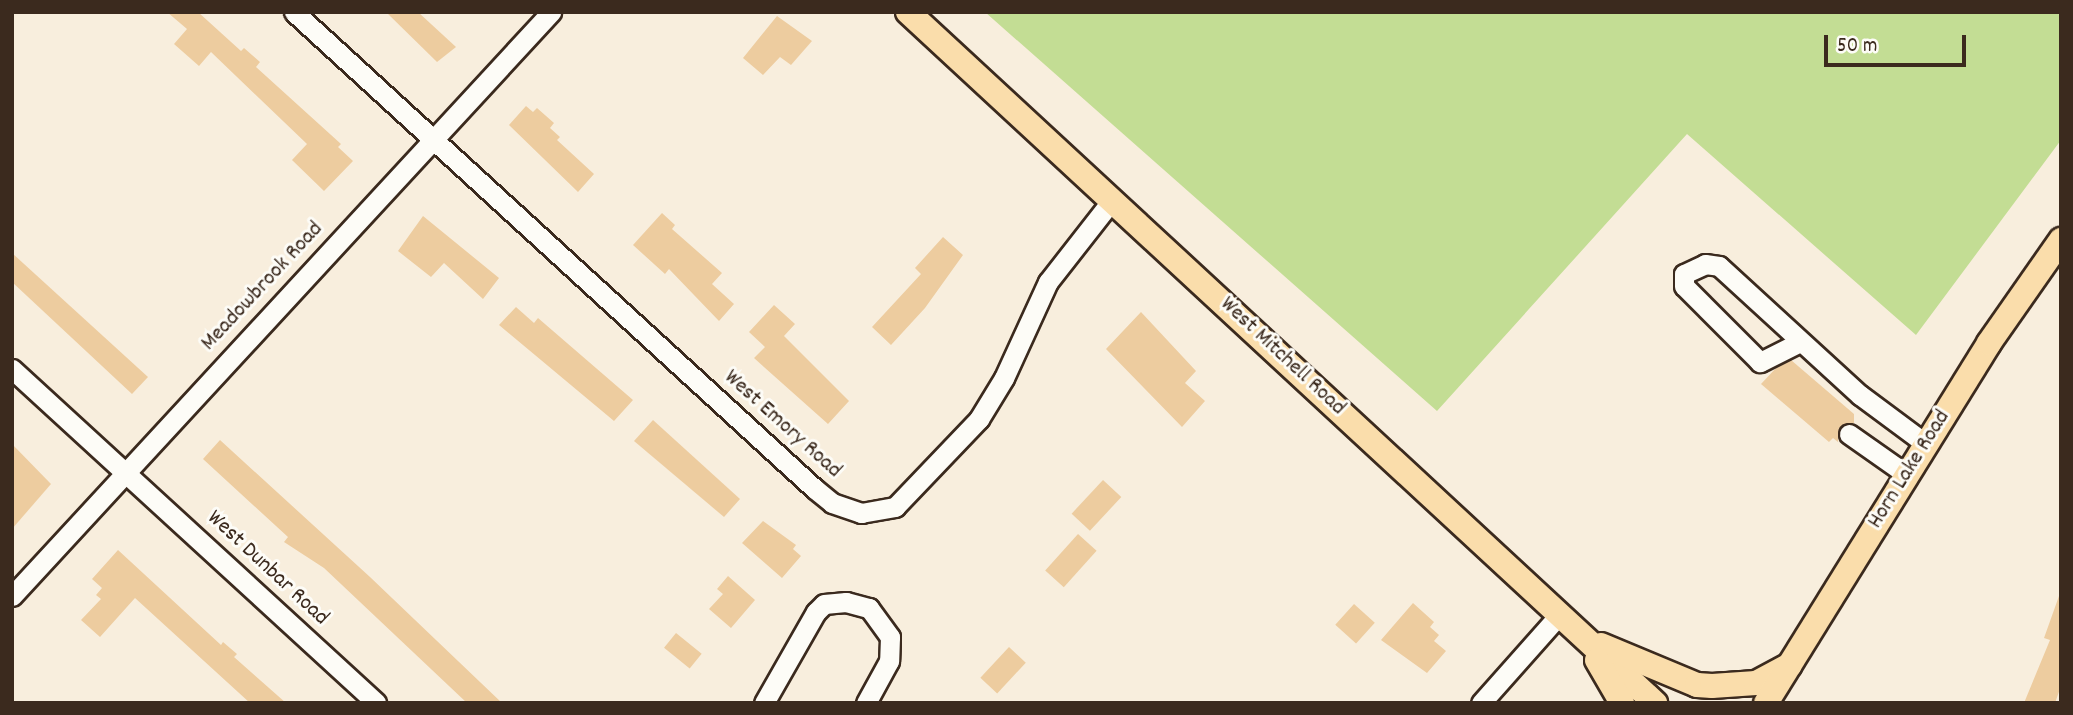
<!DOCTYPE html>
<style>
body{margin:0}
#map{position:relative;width:2073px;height:715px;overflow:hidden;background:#f8eedd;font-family:Dekko,sans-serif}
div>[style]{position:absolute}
.green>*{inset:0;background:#c3dd94}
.building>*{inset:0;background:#edcc9f;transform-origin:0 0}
.roads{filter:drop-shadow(2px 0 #3b2a1e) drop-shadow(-2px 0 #3b2a1e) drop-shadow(0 2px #3b2a1e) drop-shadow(0 -2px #3b2a1e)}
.minor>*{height:19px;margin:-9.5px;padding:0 9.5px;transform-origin:9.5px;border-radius:9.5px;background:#fdfcf7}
.major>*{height:24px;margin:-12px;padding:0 12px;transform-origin:12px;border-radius:12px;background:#faddab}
span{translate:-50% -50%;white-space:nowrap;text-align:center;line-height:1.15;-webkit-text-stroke:6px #fdfcf7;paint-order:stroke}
.street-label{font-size:23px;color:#3b2a1e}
.frame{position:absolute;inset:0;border:14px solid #3b2a1e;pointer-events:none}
.scale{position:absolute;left:1824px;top:35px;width:142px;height:32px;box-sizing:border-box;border:4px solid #3b2a1e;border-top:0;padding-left:9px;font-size:21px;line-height:24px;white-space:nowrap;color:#3b2a1e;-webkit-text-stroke:5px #fdfcf7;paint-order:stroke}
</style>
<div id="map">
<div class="green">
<div style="clip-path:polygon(985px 12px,2056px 12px,2061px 16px,2061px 140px,1916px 335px,1687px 134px,1437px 411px)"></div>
</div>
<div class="building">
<div style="clip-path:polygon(167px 12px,198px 12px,241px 51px,244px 48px,260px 62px,256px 67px,341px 144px,338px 147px,353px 161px,324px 191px,292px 160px,307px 144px,211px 52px,199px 66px,174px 44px,187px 29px)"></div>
<div style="clip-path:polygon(386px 12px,418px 12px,456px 47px,437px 62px)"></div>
<div style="clip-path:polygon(777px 16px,812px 41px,791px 65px,780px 57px,763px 75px,743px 58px)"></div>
<div style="clip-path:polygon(526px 106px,533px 112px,537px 108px,554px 123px,550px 128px,560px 137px,557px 140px,594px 174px,578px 192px,509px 125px)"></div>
<div style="clip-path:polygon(662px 213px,675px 225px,672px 229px,722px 273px,712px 284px,734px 304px,719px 321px,669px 269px,665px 274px,633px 245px)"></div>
<div style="clip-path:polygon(423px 216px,499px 278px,483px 299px,444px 263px,431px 277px,398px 251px)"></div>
<div style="clip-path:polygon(943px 237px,963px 255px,925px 308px,891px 345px,872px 327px,921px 274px,915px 268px)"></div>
<div style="clip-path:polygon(12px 253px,148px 377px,132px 394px,12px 282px)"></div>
<div style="clip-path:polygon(774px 305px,795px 324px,784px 336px,849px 401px,828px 424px,754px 358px,765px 347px,749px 332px)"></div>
<div style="clip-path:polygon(516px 307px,534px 323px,538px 318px,633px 400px,614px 421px,499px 325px)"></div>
<div style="clip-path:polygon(1141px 312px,1196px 371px,1185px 383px,1205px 401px,1182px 427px,1106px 349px)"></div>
<div style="clip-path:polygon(1791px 360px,1854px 414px,1854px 423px,1839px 428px,1838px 442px,1833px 438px,1829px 442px,1761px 384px,1776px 368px)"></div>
<div style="clip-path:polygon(653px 420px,740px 499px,724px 517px,634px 441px)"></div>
<div style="clip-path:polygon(220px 440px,370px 577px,502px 703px,467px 703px,324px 568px,284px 542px,288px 537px,203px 459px)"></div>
<div style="clip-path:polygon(12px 444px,51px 484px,12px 529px)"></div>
<div style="left:1103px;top:480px;width:25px;height:46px;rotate:43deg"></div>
<div style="clip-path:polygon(763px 521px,796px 545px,793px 549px,801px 556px,782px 578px,742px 543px)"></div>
<div style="left:1078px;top:534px;width:25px;height:49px;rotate:42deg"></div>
<div style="clip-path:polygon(118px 550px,221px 645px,223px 642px,237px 654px,234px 657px,286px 703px,250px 703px,135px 598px,100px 637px,81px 620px,101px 599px,96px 595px,102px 588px,92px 579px)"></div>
<div style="clip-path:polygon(728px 576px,755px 600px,731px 628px,709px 609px,723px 594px,717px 589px)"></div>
<div style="clip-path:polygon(2059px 596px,2061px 686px,2055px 703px,2024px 703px,2050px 640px,2044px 638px)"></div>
<div style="clip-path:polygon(1413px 603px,1434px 622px,1430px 627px,1439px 635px,1434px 641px,1446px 651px,1427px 673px,1381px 640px)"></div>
<div style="left:1354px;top:604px;width:28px;height:28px;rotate:42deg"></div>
<div style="left:676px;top:633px;width:33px;height:19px;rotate:39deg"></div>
<div style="left:1009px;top:647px;width:23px;height:42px;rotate:43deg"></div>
</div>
<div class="roads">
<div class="minor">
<div style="left:294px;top:12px;width:706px;rotate:42.48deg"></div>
<div style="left:815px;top:489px;width:22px;rotate:39deg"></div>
<div style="left:832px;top:503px;width:31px;rotate:19deg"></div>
<div style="left:861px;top:513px;width:35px;rotate:-10deg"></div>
<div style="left:895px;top:507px;width:122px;rotate:-46.3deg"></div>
<div style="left:979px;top:419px;width:48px;rotate:-58.6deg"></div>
<div style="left:1004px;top:378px;width:106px;rotate:-65.4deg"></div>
<div style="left:1048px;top:282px;width:104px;rotate:-52deg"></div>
<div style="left:1800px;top:342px;width:45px;rotate:153.4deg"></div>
<div style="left:1760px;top:362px;width:107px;rotate:-135deg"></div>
<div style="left:1684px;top:286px;width:12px;rotate:-90deg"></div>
<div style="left:1684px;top:274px;width:23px;rotate:-25deg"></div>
<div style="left:1705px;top:264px;width:14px;rotate:8deg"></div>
<div style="left:1719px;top:266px;width:191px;rotate:42.5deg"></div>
<div style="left:1860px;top:395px;width:82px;rotate:36.6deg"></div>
<div style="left:12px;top:369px;width:494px;rotate:42.5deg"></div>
<div style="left:1849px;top:434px;width:70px;rotate:35.1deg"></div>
<div style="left:12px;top:596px;width:795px;rotate:-47.29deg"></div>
<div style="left:764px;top:703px;width:105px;rotate:-60.3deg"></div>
<div style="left:816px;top:612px;width:11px;rotate:-45deg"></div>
<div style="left:824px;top:604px;width:22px;rotate:-5deg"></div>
<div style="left:846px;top:602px;width:24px;rotate:15deg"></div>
<div style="left:869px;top:608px;width:36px;rotate:54deg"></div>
<div style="left:890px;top:637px;width:24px;rotate:92deg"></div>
<div style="left:889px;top:661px;width:48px;rotate:118.7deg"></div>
<div style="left:1481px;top:703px;width:118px;rotate:-48.4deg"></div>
</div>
<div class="major">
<div style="left:908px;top:12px;width:1018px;rotate:42.77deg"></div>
<div style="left:1601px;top:645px;width:104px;rotate:22.6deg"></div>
<div style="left:1697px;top:685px;width:15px;rotate:4deg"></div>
<div style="left:1712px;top:686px;width:44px;rotate:-3.9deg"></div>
<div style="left:1756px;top:683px;width:38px;rotate:-28deg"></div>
<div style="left:1597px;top:660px;width:50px;rotate:59.8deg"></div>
<div style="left:1766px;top:703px;width:423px;rotate:-58.2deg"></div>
<div style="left:1989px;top:343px;width:126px;rotate:-55deg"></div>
</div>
</div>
<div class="street-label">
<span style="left:263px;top:287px;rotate:-47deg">Meadowbrook Road</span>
<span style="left:1282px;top:357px;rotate:43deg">West Mitchell Road</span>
<span style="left:782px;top:425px;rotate:42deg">West Emory Road</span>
<span style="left:1910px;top:470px;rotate:-58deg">Horn Lake Road</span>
<span style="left:267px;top:569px;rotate:43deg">West Dunbar Road</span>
</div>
<div class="frame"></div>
<div class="scale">50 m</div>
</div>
